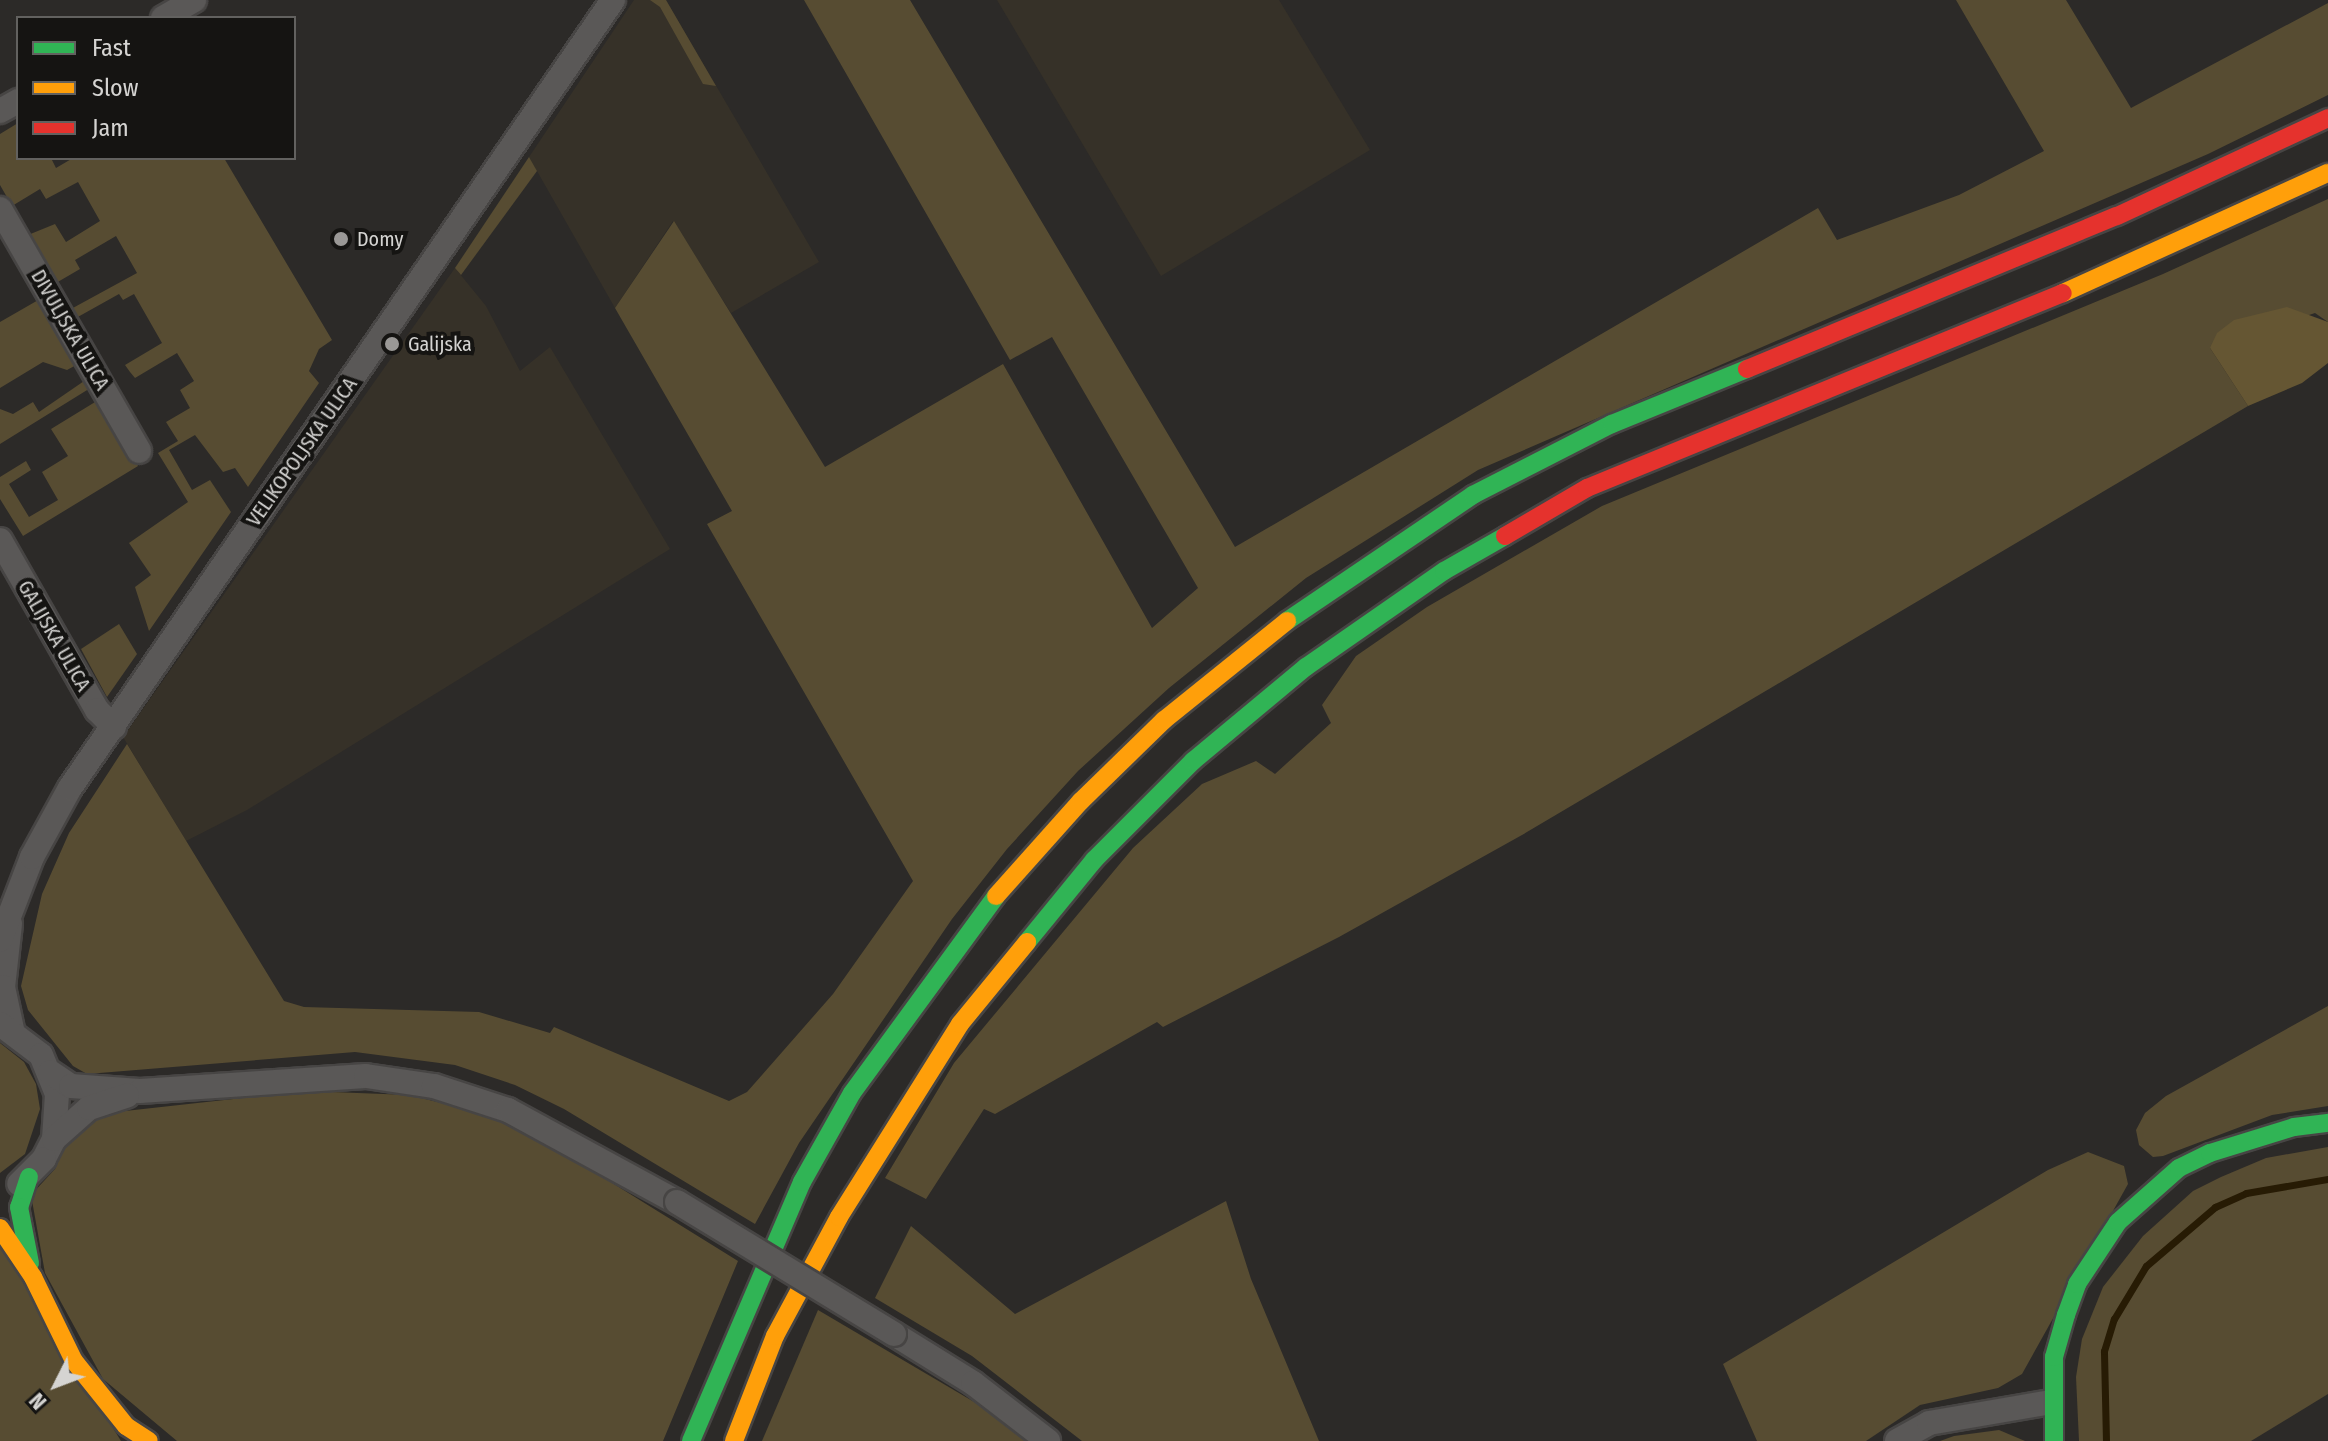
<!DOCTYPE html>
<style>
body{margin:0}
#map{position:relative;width:2328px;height:1441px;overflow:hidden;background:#2c2a28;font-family:"Fira Sans Condensed",sans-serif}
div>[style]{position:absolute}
.built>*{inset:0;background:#363128}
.green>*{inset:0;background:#574c32}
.forest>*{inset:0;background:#655633}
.stream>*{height:7px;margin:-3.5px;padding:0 3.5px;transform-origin:3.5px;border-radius:3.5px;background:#271b04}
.roads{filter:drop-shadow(2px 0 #474544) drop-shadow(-2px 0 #474544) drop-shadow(0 2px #474544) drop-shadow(0 -2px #474544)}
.street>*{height:24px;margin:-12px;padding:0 12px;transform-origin:12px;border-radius:12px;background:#5a5857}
.fast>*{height:18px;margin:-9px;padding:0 9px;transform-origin:9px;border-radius:9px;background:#30b455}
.slow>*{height:18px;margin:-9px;padding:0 9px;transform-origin:9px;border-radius:9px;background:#ff9f0a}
.jam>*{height:18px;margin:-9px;padding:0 9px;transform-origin:9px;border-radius:9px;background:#e5322d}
.bridges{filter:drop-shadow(2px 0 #474544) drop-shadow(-2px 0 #474544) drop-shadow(0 2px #474544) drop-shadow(0 -2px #474544)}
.street-bridge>*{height:24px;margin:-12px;padding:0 12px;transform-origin:12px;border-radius:12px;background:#5a5857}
.dots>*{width:22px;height:22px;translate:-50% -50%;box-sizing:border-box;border:4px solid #151412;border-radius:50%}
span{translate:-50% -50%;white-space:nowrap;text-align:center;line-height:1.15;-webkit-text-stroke:8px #151412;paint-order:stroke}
.poi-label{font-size:20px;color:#d5d4d2}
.left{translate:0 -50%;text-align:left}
.street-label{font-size:20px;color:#d5d4d2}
.legend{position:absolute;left:16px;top:16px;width:280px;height:144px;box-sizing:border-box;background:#151412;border:2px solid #62615f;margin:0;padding:10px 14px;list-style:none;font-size:24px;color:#d5d4d2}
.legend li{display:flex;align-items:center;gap:16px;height:40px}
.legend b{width:40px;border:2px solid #62615f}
.north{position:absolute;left:16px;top:1345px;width:80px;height:80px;-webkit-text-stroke:6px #151412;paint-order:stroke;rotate:228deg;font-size:22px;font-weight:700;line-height:32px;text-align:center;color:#d5d4d2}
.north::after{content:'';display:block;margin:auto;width:28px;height:36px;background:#d5d4d2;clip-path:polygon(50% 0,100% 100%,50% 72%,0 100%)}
</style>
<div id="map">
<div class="built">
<div style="clip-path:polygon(634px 0,666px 0,819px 262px,731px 313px,673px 221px,615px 308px,529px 157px)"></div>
<div style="clip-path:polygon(997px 0,1279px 0,1370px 150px,1161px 276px)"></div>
<div style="clip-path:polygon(455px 268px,486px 306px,520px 371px,550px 347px,670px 549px,247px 810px,186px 841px,123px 737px)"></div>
</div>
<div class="green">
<div style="clip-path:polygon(650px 0,666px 0,716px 86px,703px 84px,660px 7px)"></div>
<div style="clip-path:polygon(804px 0,910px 0,1235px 547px,1818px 208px,1837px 240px,1959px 195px,2044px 151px,1956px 0,2066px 0,2131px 108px,2328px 3px,2328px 95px,2208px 154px,1478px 470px,1306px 578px,1169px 688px,1078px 771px,1007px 849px,952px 919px,799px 1143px,755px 1224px,564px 1109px,515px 1085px,455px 1065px,355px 1052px,87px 1074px,73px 1066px,28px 1010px,21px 986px,42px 894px,69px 833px,127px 744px,284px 1001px,304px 1007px,479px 1012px,550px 1033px,554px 1027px,729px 1101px,747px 1092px,833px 994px,913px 881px,707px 524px,732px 511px,615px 308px,674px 221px,825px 467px,1003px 364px,1152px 628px,1198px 588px,1052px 337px,1010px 360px)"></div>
<div style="clip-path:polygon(18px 123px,18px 158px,51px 158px,56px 168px,73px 158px,224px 158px,332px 340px,319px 349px,309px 371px,319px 383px,248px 487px,235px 468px,223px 472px,195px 435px,169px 450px,192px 490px,210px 480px,231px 512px,149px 631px,135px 587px,151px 575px,129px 543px,188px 502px,158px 453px,178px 441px,166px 422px,190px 408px,180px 390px,194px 381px,177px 353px,135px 378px,130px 372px,125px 365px,162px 343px,134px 294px,123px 300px,119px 294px,76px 318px,71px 309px,137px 273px,116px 236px,75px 260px,80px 269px,56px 283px,28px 235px,55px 224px,66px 242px,100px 221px,78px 182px,46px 199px,40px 189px,12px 206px,0 185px,0 134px)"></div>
<div style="clip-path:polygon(529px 157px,537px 171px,461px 275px,455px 268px)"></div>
<div style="clip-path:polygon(2328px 199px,2328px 322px,2315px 313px,2210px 348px,2248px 406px,1522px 835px,1339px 937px,1163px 1027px,1157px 1022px,995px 1114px,984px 1109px,926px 1199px,885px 1178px,954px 1063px,1133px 848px,1202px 784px,1256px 761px,1275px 774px,1331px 723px,1322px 705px,1356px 656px,1427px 607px,1602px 506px,2163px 274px)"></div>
<div style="clip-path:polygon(40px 299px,78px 364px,67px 370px,43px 362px,0 388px,0 322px)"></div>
<div style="clip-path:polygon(87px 379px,92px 387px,0 444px,0 409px,13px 414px,33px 402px,39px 412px)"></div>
<div style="clip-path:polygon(100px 399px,138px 466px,23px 536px,0 499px,0 477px,26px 461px,31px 470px,9px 484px,29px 517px,58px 500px,42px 472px,68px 456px,51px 429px)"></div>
<div style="clip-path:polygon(119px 624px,137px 654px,107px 697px,81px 649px)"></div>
<div style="clip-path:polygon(2328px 1006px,2328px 1106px,2272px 1115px,2163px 1156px,2153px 1157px,2139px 1145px,2136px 1130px,2145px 1113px,2166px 1096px)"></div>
<div style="clip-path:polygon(0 1043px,24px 1062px,36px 1084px,40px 1109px,25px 1154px,0 1173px)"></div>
<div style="clip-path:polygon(306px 1091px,409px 1095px,486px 1114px,601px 1176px,738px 1261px,663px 1441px,177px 1441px,103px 1379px,45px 1273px,31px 1195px,55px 1169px,67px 1142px,98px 1114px)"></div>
<div style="clip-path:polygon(2328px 1147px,2328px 1394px,2251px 1441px,2079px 1441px,2076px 1377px,2082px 1339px,2103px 1287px,2143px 1236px,2193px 1191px,2221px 1177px,2266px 1158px)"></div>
<div style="clip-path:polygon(2088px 1152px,2124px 1166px,2128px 1184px,2022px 1374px,1998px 1388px,1920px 1405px,1866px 1441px,1757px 1441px,1723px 1364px,2048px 1170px)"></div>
<div style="clip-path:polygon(1226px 1201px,1251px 1279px,1319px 1441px,1082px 1441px,972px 1356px,875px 1298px,911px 1226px,1015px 1314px)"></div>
<div style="clip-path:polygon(0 1243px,121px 1441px,0 1441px)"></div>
<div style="clip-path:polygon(818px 1310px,981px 1406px,1027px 1441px,762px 1441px)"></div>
<div style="clip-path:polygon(1999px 1430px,2025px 1441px,1940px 1441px,1954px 1436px)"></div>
</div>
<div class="forest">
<div style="clip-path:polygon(2287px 307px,2328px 322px,2328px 363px,2302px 383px,2248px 406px,2210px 348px,2217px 333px,2234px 320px)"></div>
</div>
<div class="stream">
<div style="left:2106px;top:1441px;width:90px;rotate:-91.3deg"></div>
<div style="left:2104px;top:1351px;width:34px;rotate:-73deg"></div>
<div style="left:2114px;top:1319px;width:62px;rotate:-58.9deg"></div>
<div style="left:2146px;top:1266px;width:91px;rotate:-40.5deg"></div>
<div style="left:2215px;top:1207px;width:34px;rotate:-24deg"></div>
<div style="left:2246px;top:1193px;width:83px;rotate:-9.7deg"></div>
</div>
<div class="roads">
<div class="street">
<div style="left:163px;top:18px;width:36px;rotate:-30deg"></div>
<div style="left:0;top:111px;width:21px;rotate:-29deg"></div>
<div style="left:0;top:209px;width:279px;rotate:60.1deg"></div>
<div style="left:0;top:540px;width:196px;rotate:60.3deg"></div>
<div style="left:97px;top:710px;width:24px;rotate:45deg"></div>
<div style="left:10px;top:924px;width:63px;rotate:96.3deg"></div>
<div style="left:3px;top:987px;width:43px;rotate:77.9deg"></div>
<div style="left:0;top:940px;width:89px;rotate:-68.9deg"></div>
<div style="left:32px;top:857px;width:79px;rotate:-61.2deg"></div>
<div style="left:70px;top:788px;width:957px;rotate:-55.43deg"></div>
<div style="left:0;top:1024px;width:51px;rotate:37.1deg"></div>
<div style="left:41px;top:1055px;width:42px;rotate:67.7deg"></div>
<div style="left:57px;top:1094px;width:45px;rotate:93.8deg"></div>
<div style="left:54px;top:1139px;width:22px;rotate:117deg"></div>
<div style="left:44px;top:1159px;width:35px;rotate:135deg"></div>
<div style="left:50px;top:1072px;width:25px;rotate:34deg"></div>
<div style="left:71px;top:1086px;width:69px;rotate:4.1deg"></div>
<div style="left:140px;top:1091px;width:226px;rotate:-3.8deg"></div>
<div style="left:366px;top:1076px;width:69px;rotate:8.4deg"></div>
<div style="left:434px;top:1086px;width:78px;rotate:18deg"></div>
<div style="left:508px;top:1110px;width:192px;rotate:28.6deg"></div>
<div style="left:54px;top:1139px;width:47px;rotate:-41.5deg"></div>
<div style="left:89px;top:1108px;width:40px;rotate:-18deg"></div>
<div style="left:894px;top:1334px;width:93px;rotate:31.8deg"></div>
<div style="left:973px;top:1383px;width:95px;rotate:37.7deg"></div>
<div style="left:1897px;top:1441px;width:37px;rotate:-29deg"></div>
<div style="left:1929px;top:1423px;width:123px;rotate:-9.8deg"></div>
</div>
<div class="fast">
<div style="left:1287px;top:621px;width:225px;rotate:-34.1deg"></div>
<div style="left:1473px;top:495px;width:156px;rotate:-27.1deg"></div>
<div style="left:1612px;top:424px;width:146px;rotate:-22.2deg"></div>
<div style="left:1027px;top:942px;width:106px;rotate:-50.7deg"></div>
<div style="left:1094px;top:860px;width:140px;rotate:-45deg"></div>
<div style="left:1193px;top:761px;width:147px;rotate:-39.8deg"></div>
<div style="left:1306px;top:667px;width:168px;rotate:-34.8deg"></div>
<div style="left:1444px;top:571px;width:70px;rotate:-29.8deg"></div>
<div style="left:29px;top:1177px;width:32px;rotate:108deg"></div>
<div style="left:19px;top:1207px;width:57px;rotate:78.9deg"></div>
<div style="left:691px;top:1441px;width:282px;rotate:-66.8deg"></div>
<div style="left:802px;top:1182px;width:102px;rotate:-60.7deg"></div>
<div style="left:852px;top:1093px;width:244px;rotate:-53.8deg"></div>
<div style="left:2054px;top:1441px;width:84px;rotate:-90deg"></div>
<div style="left:2054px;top:1357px;width:44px;rotate:-74.1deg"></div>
<div style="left:2066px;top:1315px;width:33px;rotate:-70deg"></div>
<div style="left:2077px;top:1284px;width:74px;rotate:-56.5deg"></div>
<div style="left:2118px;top:1222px;width:81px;rotate:-41.5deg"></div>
<div style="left:2179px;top:1168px;width:34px;rotate:-26deg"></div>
<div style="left:2210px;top:1153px;width:88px;rotate:-17.2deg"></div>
<div style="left:2294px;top:1127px;width:34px;rotate:-7deg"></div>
</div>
<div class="slow">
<div style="left:2063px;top:293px;width:291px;rotate:-24.4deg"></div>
<div style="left:996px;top:896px;width:127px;rotate:-48.2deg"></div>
<div style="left:1081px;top:801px;width:116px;rotate:-44.3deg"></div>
<div style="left:1164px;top:720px;width:158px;rotate:-38.8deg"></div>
<div style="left:0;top:1228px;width:59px;rotate:56deg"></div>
<div style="left:33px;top:1277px;width:93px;rotate:64deg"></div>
<div style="left:74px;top:1361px;width:83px;rotate:51.3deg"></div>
<div style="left:126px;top:1426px;width:27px;rotate:33deg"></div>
<div style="left:734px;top:1441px;width:113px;rotate:-68.7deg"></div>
<div style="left:775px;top:1336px;width:135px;rotate:-61.7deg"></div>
<div style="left:839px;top:1217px;width:228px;rotate:-57.9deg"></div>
<div style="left:960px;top:1024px;width:106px;rotate:-50.7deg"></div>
</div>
<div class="jam">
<div style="left:1747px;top:369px;width:400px;rotate:-22.5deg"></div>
<div style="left:2117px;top:216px;width:233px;rotate:-24.9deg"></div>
<div style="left:1505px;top:536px;width:95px;rotate:-30.3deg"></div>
<div style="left:1587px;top:488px;width:514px;rotate:-22.28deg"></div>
</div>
</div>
<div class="bridges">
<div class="street-bridge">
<div style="left:677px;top:1202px;width:254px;rotate:31.3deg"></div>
</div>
</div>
<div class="dots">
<div style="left:341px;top:239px;background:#9a9896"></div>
<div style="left:392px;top:344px;background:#9a9896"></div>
</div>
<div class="poi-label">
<span class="left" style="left:357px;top:239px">Domy</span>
<span class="left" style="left:408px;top:344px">Galijska</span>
</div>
<div class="street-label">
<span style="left:70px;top:330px;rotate:60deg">DIVULJSKA ULICA</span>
<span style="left:302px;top:452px;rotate:-55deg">VELIKOPOLJSKA ULICA</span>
<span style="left:54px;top:636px;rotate:60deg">GALIJSKA ULICA</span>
</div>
<ul class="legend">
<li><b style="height:10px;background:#30b455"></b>Fast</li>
<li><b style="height:10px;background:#ff9f0a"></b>Slow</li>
<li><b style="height:10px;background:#e5322d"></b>Jam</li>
</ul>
<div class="north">N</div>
</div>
